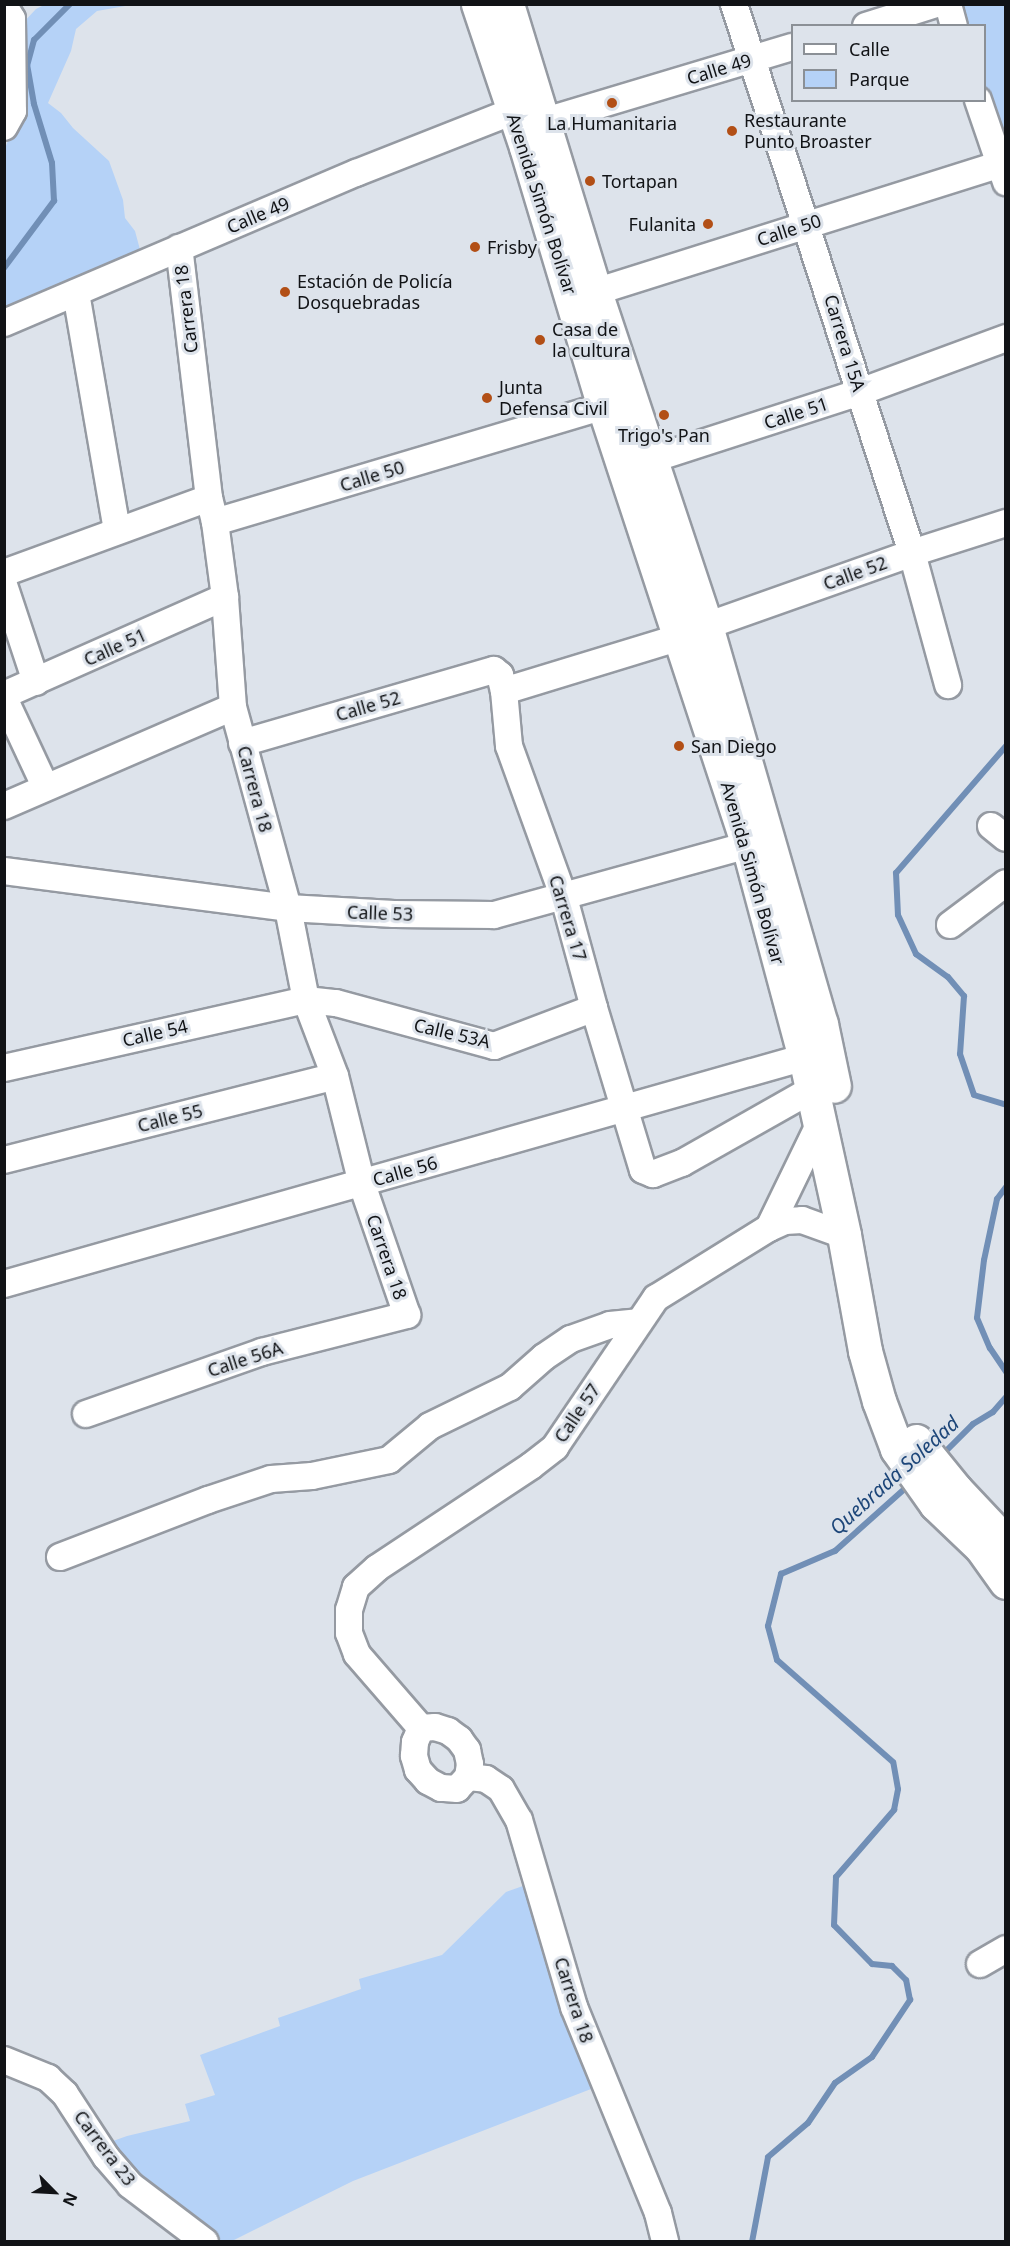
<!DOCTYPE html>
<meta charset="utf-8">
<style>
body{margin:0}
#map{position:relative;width:1010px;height:2246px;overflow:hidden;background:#dde3eb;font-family:"Noto Sans",sans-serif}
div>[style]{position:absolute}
.green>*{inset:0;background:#b5d2f7}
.stream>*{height:6px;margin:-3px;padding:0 3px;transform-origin:3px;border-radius:3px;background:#718fb6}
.roads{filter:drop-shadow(2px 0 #959aa2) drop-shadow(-2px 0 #959aa2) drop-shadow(0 2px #959aa2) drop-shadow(0 -2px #959aa2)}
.minor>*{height:26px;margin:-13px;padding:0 13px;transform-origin:13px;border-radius:13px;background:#fff}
.major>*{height:33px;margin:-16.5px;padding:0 16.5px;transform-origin:16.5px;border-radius:16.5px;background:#fff}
.dots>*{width:16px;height:16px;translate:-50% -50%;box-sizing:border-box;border:3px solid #dde3eb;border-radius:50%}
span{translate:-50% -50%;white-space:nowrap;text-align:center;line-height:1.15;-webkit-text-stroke:6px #dde3eb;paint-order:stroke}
.street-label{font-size:18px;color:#111316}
.poi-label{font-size:18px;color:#111316}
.left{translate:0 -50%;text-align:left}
.right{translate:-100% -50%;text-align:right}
.water-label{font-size:20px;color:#1d4679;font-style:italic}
.frame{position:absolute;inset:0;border:6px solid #111316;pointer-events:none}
.legend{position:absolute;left:791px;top:24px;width:195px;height:78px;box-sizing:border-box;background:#dde3eb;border:2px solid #8b9096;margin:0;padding:8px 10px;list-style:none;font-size:18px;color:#111316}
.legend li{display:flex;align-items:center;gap:12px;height:30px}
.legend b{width:30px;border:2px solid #8b9096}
.north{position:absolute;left:24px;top:2162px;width:60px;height:60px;-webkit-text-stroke:4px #dde3eb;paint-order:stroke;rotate:114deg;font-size:16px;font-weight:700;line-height:24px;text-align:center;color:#111316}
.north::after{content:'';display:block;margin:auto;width:21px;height:27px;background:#111316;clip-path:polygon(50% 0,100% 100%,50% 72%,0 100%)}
</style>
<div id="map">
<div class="green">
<div style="clip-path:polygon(44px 5px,131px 5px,97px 11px,76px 29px,71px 51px,48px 103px,61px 113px,73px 128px,109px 161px,123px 200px,125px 218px,135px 231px,142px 257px,114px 268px,80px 276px,5px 309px,5px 148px,21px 110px,22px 24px,36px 9px)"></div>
<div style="clip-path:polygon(948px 5px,1005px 5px,1005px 162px,984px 100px,984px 26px,954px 25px)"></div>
<div style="clip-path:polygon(537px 1881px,604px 2084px,353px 2181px,232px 2241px,205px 2241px,99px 2146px,127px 2136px,190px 2121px,185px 2104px,215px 2095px,200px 2055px,280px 2026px,278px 2018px,361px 1989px,359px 1979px,442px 1955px,506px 1892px)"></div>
</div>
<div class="stream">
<div style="left:4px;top:268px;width:84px;rotate:-53.3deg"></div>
<div style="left:54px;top:201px;width:38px;rotate:-93deg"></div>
<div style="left:52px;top:163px;width:62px;rotate:-107deg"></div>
<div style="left:34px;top:104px;width:39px;rotate:-100deg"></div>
<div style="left:27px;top:66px;width:27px;rotate:-75deg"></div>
<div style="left:34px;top:40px;width:51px;rotate:-45deg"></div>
<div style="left:1006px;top:746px;width:168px;rotate:130.9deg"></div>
<div style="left:896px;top:873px;width:42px;rotate:87.3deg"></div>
<div style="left:898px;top:915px;width:43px;rotate:65.2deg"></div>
<div style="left:916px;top:954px;width:39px;rotate:36deg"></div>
<div style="left:948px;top:977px;width:25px;rotate:50deg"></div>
<div style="left:964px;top:996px;width:58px;rotate:93.9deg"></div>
<div style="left:960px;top:1054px;width:43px;rotate:71.1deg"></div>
<div style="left:974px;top:1095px;width:34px;rotate:17deg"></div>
<div style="left:1006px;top:1187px;width:15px;rotate:127deg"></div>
<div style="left:997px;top:1199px;width:62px;rotate:102deg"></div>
<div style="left:984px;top:1260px;width:58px;rotate:96.9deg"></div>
<div style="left:977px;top:1318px;width:33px;rotate:67deg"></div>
<div style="left:990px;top:1348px;width:29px;rotate:56deg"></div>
<div style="left:942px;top:1455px;width:44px;rotate:-45deg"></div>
<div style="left:973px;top:1424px;width:23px;rotate:-31deg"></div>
<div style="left:993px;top:1412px;width:20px;rotate:-49deg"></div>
<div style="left:752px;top:2242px;width:86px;rotate:-79.3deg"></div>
<div style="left:768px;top:2157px;width:52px;rotate:-40.4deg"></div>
<div style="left:808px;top:2123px;width:48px;rotate:-56deg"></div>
<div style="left:835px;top:2083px;width:45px;rotate:-35.1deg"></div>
<div style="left:872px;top:2057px;width:69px;rotate:-56.3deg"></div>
<div style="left:910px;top:2000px;width:20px;rotate:-101deg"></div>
<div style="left:906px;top:1980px;width:20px;rotate:-135deg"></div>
<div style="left:892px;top:1966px;width:20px;rotate:-174deg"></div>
<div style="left:872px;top:1964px;width:54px;rotate:-134.3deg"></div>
<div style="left:834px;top:1925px;width:48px;rotate:-87.6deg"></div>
<div style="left:836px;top:1877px;width:89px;rotate:-49.1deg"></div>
<div style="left:894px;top:1810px;width:21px;rotate:-79deg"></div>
<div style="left:898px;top:1789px;width:27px;rotate:-100deg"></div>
<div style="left:893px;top:1762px;width:154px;rotate:-138.7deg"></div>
<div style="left:777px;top:1660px;width:35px;rotate:-105deg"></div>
<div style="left:768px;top:1626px;width:54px;rotate:-76deg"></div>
<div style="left:781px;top:1574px;width:59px;rotate:-23.1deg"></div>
<div style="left:835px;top:1551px;width:101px;rotate:-41.8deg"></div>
</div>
<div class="roads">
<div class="minor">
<div style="left:734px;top:4px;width:577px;rotate:72.04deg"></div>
<div style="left:912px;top:553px;width:137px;rotate:74.7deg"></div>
<div style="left:948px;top:4px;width:23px;rotate:75deg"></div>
<div style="left:4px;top:6px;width:15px;rotate:58deg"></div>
<div style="left:12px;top:19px;width:92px;rotate:89.4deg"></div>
<div style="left:13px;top:111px;width:18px;rotate:119deg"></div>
<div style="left:866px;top:26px;width:73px;rotate:-17.4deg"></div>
<div style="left:978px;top:100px;width:87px;rotate:71.1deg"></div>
<div style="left:542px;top:122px;width:261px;rotate:-16.7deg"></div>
<div style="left:76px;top:293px;width:241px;rotate:80.2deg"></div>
<div style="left:579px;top:297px;width:448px;rotate:-17.5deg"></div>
<div style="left:4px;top:323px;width:383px;rotate:-23.1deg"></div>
<div style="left:356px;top:173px;width:169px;rotate:-21.5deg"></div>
<div style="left:653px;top:459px;width:218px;rotate:-17.9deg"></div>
<div style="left:860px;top:392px;width:156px;rotate:-20.3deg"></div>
<div style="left:215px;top:522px;width:423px;rotate:-16.6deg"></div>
<div style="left:4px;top:573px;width:218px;rotate:-20.1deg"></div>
<div style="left:4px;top:585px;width:102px;rotate:71.7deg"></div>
<div style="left:706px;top:626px;width:219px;rotate:-19.5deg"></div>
<div style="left:912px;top:553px;width:99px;rotate:-17.7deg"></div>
<div style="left:504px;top:691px;width:185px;rotate:-17deg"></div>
<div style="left:4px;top:695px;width:242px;rotate:-23.9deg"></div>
<div style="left:4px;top:698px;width:97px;rotate:65deg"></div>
<div style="left:242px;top:743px;width:262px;rotate:-16.2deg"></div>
<div style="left:494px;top:670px;width:8px;rotate:40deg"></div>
<div style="left:500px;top:675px;width:16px;rotate:76deg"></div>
<div style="left:504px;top:691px;width:55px;rotate:84.8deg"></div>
<div style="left:509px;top:746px;width:162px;rotate:70.1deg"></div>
<div style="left:564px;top:898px;width:114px;rotate:74.7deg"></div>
<div style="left:594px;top:1008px;width:169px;rotate:73.2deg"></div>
<div style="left:643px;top:1170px;width:11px;rotate:22deg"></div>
<div style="left:653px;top:1174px;width:31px;rotate:-21deg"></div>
<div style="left:682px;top:1163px;width:148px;rotate:-29.5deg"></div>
<div style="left:4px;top:806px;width:249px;rotate:-23.4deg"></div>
<div style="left:991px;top:826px;width:19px;rotate:39deg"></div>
<div style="left:4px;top:871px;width:286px;rotate:7.4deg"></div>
<div style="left:288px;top:908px;width:106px;rotate:3.2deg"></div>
<div style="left:394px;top:914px;width:100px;rotate:0.6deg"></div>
<div style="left:494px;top:915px;width:263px;rotate:-15.4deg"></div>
<div style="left:950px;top:925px;width:70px;rotate:-36.9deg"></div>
<div style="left:4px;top:1068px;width:310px;rotate:-12.7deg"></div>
<div style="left:306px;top:1000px;width:30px;rotate:6deg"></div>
<div style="left:336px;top:1003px;width:164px;rotate:15.2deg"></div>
<div style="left:494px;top:1046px;width:107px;rotate:-20.8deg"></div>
<div style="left:4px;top:1160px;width:341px;rotate:-14.2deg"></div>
<div style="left:769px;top:1228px;width:117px;rotate:-64.1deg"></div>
<div style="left:4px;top:1284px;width:833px;rotate:-15.82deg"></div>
<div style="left:86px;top:1414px;width:187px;rotate:-19.4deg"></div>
<div style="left:262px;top:1352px;width:150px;rotate:-14.3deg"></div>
<div style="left:407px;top:1315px;width:139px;rotate:-109deg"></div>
<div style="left:362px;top:1184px;width:111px;rotate:-104deg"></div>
<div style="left:335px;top:1076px;width:81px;rotate:-110.9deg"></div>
<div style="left:306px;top:1000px;width:94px;rotate:-101.1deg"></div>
<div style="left:288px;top:908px;width:208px;rotate:-105.3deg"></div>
<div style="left:233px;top:707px;width:110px;rotate:-94.2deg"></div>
<div style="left:225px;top:597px;width:76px;rotate:-97.6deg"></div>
<div style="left:215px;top:522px;width:25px;rotate:-104deg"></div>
<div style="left:209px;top:498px;width:252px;rotate:-96.8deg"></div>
<div style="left:60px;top:1557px;width:159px;rotate:-21.1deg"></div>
<div style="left:208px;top:1500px;width:66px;rotate:-18.4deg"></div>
<div style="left:271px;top:1479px;width:41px;rotate:-4.2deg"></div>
<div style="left:312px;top:1476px;width:79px;rotate:-11.7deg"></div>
<div style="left:389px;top:1460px;width:53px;rotate:-39.7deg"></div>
<div style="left:430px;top:1426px;width:89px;rotate:-26deg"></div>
<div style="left:510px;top:1387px;width:45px;rotate:-41.4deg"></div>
<div style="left:544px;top:1357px;width:32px;rotate:-34deg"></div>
<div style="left:571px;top:1339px;width:41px;rotate:-19.7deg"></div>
<div style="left:610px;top:1325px;width:28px;rotate:-6deg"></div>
<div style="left:435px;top:1727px;width:14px;rotate:17deg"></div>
<div style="left:448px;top:1731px;width:14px;rotate:36deg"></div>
<div style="left:459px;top:1739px;width:14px;rotate:54deg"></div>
<div style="left:467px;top:1750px;width:14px;rotate:78deg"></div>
<div style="left:470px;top:1764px;width:13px;rotate:99deg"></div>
<div style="left:468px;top:1777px;width:16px;rotate:133deg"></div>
<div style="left:457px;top:1789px;width:16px;rotate:-176deg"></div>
<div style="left:441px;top:1788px;width:15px;rotate:-152deg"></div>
<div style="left:428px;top:1781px;width:15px;rotate:-132deg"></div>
<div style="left:418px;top:1770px;width:15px;rotate:-106deg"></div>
<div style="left:414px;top:1756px;width:14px;rotate:-86deg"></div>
<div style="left:415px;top:1742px;width:15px;rotate:-67deg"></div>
<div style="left:421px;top:1728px;width:14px;rotate:-4deg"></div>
<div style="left:421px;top:1728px;width:98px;rotate:-130.9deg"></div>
<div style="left:357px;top:1654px;width:22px;rotate:-111deg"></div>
<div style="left:349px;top:1633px;width:23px;rotate:-90deg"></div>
<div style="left:349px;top:1610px;width:24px;rotate:-73deg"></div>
<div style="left:356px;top:1587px;width:28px;rotate:-42deg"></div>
<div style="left:377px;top:1568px;width:185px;rotate:-33.5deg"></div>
<div style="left:531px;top:1466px;width:31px;rotate:-38deg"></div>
<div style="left:555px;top:1447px;width:180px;rotate:-55.9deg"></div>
<div style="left:656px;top:1298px;width:133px;rotate:-31.8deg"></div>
<div style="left:769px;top:1228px;width:17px;rotate:-24deg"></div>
<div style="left:785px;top:1221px;width:17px;rotate:-3deg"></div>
<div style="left:802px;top:1220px;width:45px;rotate:19.7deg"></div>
<div style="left:468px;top:1777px;width:18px;rotate:6deg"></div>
<div style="left:486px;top:1779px;width:18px;rotate:34deg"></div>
<div style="left:501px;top:1789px;width:36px;rotate:60deg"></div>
<div style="left:519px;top:1820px;width:195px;rotate:73.6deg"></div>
<div style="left:574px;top:2007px;width:222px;rotate:67.8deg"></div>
<div style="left:658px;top:2213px;width:30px;rotate:76deg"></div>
<div style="left:980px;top:1964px;width:30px;rotate:-30deg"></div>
<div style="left:4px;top:2060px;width:48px;rotate:22.2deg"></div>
<div style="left:48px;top:2078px;width:23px;rotate:43deg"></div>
<div style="left:65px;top:2094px;width:75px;rotate:56.9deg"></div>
<div style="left:106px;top:2157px;width:37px;rotate:49deg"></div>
<div style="left:130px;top:2185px;width:94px;rotate:37.2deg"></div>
</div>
<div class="major">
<div style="left:478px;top:4px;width:151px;rotate:71.4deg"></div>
<div style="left:526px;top:147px;width:271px;rotate:73.3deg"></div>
<div style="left:604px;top:407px;width:461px;rotate:71.8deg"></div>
<div style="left:748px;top:845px;width:220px;rotate:75deg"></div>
<div style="left:805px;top:1057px;width:182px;rotate:77.6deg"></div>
<div style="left:844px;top:1235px;width:118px;rotate:79.7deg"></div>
<div style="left:865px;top:1351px;width:52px;rotate:74.4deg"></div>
<div style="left:879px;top:1401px;width:51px;rotate:69.4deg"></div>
<div style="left:897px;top:1449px;width:67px;rotate:54.7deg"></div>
<div style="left:936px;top:1504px;width:62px;rotate:43.7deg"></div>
<div style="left:981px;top:1547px;width:43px;rotate:54.5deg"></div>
<div style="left:507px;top:4px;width:301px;rotate:73deg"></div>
<div style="left:595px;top:292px;width:352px;rotate:71.6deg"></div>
<div style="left:706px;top:626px;width:414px;rotate:73.9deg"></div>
<div style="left:821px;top:1024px;width:63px;rotate:78.2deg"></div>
<div style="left:916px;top:1441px;width:63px;rotate:50.8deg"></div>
<div style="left:956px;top:1490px;width:66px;rotate:46.8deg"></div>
</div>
</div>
<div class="dots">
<div style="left:612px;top:103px;background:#b24f16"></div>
<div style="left:732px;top:131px;background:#b24f16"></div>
<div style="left:590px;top:181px;background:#b24f16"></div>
<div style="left:708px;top:224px;background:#b24f16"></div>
<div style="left:475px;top:247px;background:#b24f16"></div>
<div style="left:285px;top:292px;background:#b24f16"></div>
<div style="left:540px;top:340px;background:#b24f16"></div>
<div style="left:487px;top:398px;background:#b24f16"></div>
<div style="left:664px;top:415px;background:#b24f16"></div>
<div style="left:679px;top:746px;background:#b24f16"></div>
</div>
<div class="street-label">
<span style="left:719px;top:69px;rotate:-17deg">Calle 49</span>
<span style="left:542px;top:204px;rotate:72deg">Avenida Simón Bolívar</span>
<span style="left:258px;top:215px;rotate:-23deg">Calle 49</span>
<span style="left:789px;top:230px;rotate:-18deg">Calle 50</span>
<span style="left:186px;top:309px;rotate:-97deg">Carrera 18</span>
<span style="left:845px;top:343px;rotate:73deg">Carrera 15A</span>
<span style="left:796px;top:413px;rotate:-18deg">Calle 51</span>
<span style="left:372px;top:476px;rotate:-17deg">Calle 50</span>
<span style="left:855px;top:573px;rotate:-20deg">Calle 52</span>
<span style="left:115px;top:647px;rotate:-24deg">Calle 51</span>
<span style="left:368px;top:706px;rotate:-16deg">Calle 52</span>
<span style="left:255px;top:789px;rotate:75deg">Carrera 18</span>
<span style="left:753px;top:873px;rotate:74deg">Avenida Simón Bolívar</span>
<span style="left:380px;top:913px;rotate:2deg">Calle 53</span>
<span style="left:568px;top:918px;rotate:73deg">Carrera 17</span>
<span style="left:155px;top:1033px;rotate:-13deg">Calle 54</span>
<span style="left:452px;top:1033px;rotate:13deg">Calle 53A</span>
<span style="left:170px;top:1118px;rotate:-14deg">Calle 55</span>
<span style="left:405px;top:1171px;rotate:-16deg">Calle 56</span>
<span style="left:387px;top:1257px;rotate:71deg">Carrera 18</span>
<span style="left:245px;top:1359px;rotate:-18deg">Calle 56A</span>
<span style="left:577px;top:1413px;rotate:-56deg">Calle 57</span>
<span style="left:574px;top:2000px;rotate:72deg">Carrera 18</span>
<span style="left:105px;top:2148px;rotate:53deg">Carrera 23</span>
</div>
<div class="poi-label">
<span class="left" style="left:744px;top:131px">Restaurante<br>Punto Broaster</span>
<span style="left:612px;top:123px">La Humanitaria</span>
<span class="left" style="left:602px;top:181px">Tortapan</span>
<span class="right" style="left:696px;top:224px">Fulanita</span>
<span class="left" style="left:487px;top:247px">Frisby</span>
<span class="left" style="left:297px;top:292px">Estación de Policía<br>Dosquebradas</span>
<span class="left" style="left:552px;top:340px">Casa de<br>la cultura</span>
<span class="left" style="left:499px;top:398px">Junta<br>Defensa Civil</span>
<span style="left:664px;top:435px">Trigo's Pan</span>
<span class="left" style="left:691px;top:746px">San Diego</span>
</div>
<div class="water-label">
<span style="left:894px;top:1475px;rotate:-42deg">Quebrada Soledad</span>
</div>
<div class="frame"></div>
<ul class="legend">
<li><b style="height:8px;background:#fff"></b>Calle</li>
<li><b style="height:16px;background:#b5d2f7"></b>Parque</li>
</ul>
<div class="north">N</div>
</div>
